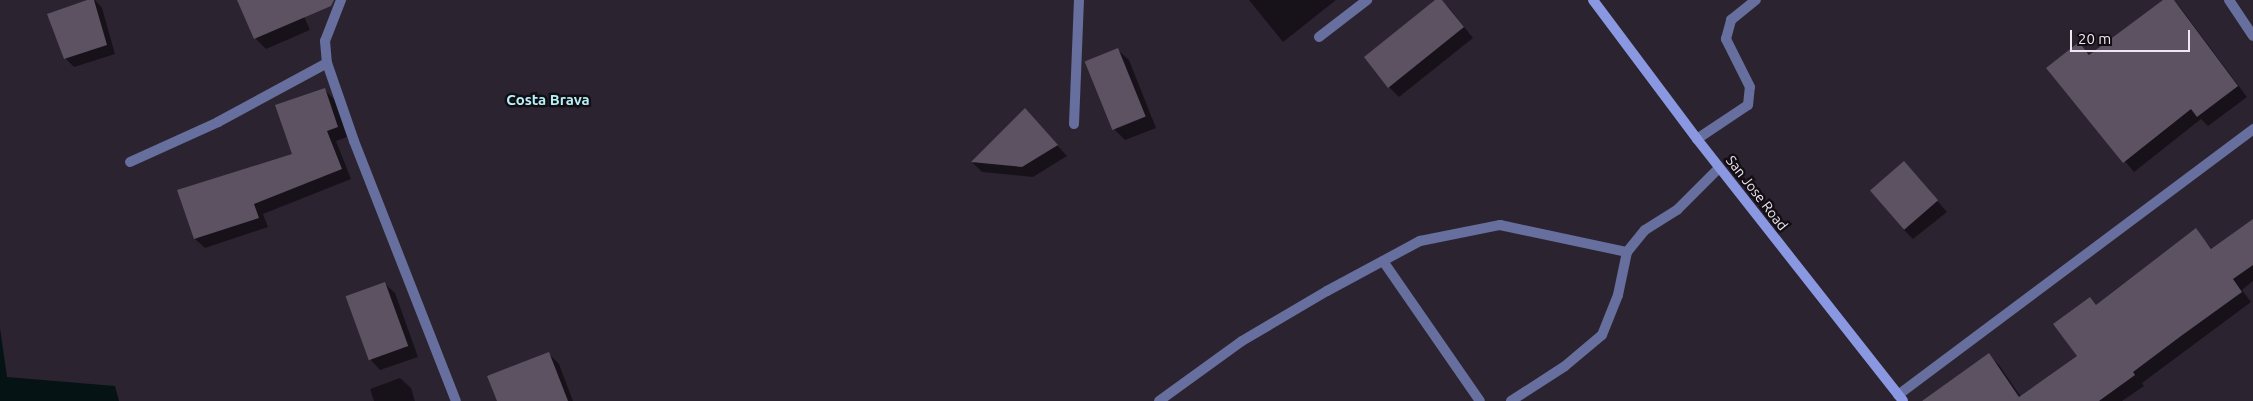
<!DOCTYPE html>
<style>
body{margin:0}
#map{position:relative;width:2253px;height:401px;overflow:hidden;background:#2c2331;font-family:Ubuntu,sans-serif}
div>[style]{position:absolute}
.water>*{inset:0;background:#061315}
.shadow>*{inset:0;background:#0007}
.building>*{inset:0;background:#5c5261;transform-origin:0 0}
.service>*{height:10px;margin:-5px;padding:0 5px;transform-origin:5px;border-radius:5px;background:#666f9d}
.minor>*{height:10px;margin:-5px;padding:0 5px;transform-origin:5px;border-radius:5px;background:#666f9d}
.secondary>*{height:10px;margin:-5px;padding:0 5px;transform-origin:5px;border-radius:5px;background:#8a98e1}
span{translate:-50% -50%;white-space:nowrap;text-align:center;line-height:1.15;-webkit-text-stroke:5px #120e14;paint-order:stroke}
.street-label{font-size:14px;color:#efe8f2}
.neighbourhood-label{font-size:15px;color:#b6f0f8;font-weight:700}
.scale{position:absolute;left:2070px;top:30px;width:120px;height:22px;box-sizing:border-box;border:2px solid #efe8f2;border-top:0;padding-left:6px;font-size:15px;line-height:18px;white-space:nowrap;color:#efe8f2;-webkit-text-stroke:4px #120e14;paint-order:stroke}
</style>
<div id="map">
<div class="water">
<div style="clip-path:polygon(0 328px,7px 377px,115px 386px,119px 401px,0 401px)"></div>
</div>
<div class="shadow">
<div style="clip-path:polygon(90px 0,95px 0,102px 8px,115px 54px,74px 67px,65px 58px)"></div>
<div style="clip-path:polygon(239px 0,297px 0,310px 30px,266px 49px,255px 38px)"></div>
<div style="clip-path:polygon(1249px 0,1336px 0,1283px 42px)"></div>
<div style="clip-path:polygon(1437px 0,1441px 0,1450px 9px,1473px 38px,1399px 97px,1389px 87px)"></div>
<div style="clip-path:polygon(2166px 0,2174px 0,2180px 7px,2247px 97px,2208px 126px,2201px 119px,2134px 172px,2048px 68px,2079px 43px,2090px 55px)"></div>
<div style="clip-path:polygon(1118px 50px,1129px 60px,1156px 128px,1125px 140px,1115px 130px)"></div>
<div style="clip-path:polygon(324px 89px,334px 99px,347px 137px,336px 141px,351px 179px,263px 214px,268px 227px,205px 248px,195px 239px,293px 155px)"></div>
<div style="clip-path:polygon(1025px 110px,1067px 156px,1033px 177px,982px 172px,972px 162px)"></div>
<div style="clip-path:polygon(1904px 162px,1947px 212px,1913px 239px,1903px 229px)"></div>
<div style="clip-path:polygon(2253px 221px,2253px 281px,2242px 290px,2251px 302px,2142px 383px,2144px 386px,2122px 401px,1951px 401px,1988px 355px,1999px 365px,2021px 397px,2079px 356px,2090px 298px,2097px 306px,2195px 230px,2213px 250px)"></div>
<div style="clip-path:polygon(384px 283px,395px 293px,418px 357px,380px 370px,370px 359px)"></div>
<div style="clip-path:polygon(549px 354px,559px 364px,573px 401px,497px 401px)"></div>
<div style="clip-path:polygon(400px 378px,411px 388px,415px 401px,374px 401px,370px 389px)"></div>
</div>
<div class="building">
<div style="clip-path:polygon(87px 0,94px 0,107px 45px,64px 59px,47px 14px)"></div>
<div style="clip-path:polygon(237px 0,334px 0,331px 6px,254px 39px)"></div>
<div style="clip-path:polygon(1435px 0,1442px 0,1464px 27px,1388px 88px,1364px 57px)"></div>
<div style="clip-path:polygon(2163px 0,2174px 0,2238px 86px,2197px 117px,2191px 109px,2123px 163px,2046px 68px,2079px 42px,2089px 55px)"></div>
<div style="left:1118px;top:48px;width:74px;height:36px;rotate:68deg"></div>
<div style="clip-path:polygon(325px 88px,338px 127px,327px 131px,342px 169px,254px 204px,259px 218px,194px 239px,177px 190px,292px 154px,275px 105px)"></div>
<div style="clip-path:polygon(1025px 108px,1058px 145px,1022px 167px,971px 162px)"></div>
<div style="left:1904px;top:161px;width:52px;height:45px;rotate:49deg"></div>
<div style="clip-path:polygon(2253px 219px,2253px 265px,2233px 279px,2242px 292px,2181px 336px,2133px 372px,2135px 375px,2099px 401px,1922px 401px,1989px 353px,2019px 397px,2077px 356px,2053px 324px,2090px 297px,2096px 305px,2196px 228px,2211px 249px)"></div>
<div style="left:385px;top:282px;width:68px;height:42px;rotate:70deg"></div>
<div style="clip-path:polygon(549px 352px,568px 401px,497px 401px,487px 376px)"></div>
</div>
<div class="service">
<div style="left:1319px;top:37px;width:61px;rotate:-37.6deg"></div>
<div style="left:1697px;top:139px;width:61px;rotate:-33.7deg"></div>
<div style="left:1748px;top:105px;width:18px;rotate:-84deg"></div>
<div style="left:1750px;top:87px;width:54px;rotate:-116.6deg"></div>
<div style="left:1726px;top:39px;width:20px;rotate:-75deg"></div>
<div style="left:1731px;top:20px;width:32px;rotate:-39deg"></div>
<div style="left:130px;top:162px;width:97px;rotate:-24.4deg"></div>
<div style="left:218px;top:122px;width:124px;rotate:-28.4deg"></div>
<div style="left:1383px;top:261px;width:170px;rotate:55.3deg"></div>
<div style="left:1159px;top:401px;width:102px;rotate:-35.9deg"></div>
<div style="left:1242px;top:341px;width:99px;rotate:-30.5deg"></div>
<div style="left:1327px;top:291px;width:106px;rotate:-28.3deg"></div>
<div style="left:1420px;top:241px;width:82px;rotate:-11.3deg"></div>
<div style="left:1500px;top:225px;width:130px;rotate:12deg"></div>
<div style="left:1511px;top:401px;width:64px;rotate:-32.9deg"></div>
<div style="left:1565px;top:366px;width:48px;rotate:-40deg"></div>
<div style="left:1602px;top:335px;width:43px;rotate:-68.2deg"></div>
<div style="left:1618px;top:295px;width:44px;rotate:-78.2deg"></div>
<div style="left:1627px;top:252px;width:28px;rotate:-51deg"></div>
<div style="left:1645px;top:230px;width:38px;rotate:-32deg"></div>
<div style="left:1677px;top:210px;width:59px;rotate:-45deg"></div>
</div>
<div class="minor">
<div style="left:341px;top:0;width:44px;rotate:111.3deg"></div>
<div style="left:325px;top:41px;width:22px;rotate:85deg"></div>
<div style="left:327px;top:63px;width:83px;rotate:70.9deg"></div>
<div style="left:354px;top:141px;width:279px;rotate:68.6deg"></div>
<div style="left:2229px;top:0;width:43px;rotate:56.3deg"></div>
<div style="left:1074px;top:124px;width:124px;rotate:-87.7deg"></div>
<div style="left:1898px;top:395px;width:444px;rotate:-36.8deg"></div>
</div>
<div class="secondary">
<div style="left:1593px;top:0;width:174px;rotate:53.2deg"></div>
<div style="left:1697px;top:139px;width:333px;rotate:51.8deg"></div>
</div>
<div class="street-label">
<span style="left:1757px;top:193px;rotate:52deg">San Jose Road</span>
</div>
<div class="neighbourhood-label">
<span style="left:548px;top:100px">Costa Brava</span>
</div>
<div class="scale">20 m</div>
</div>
